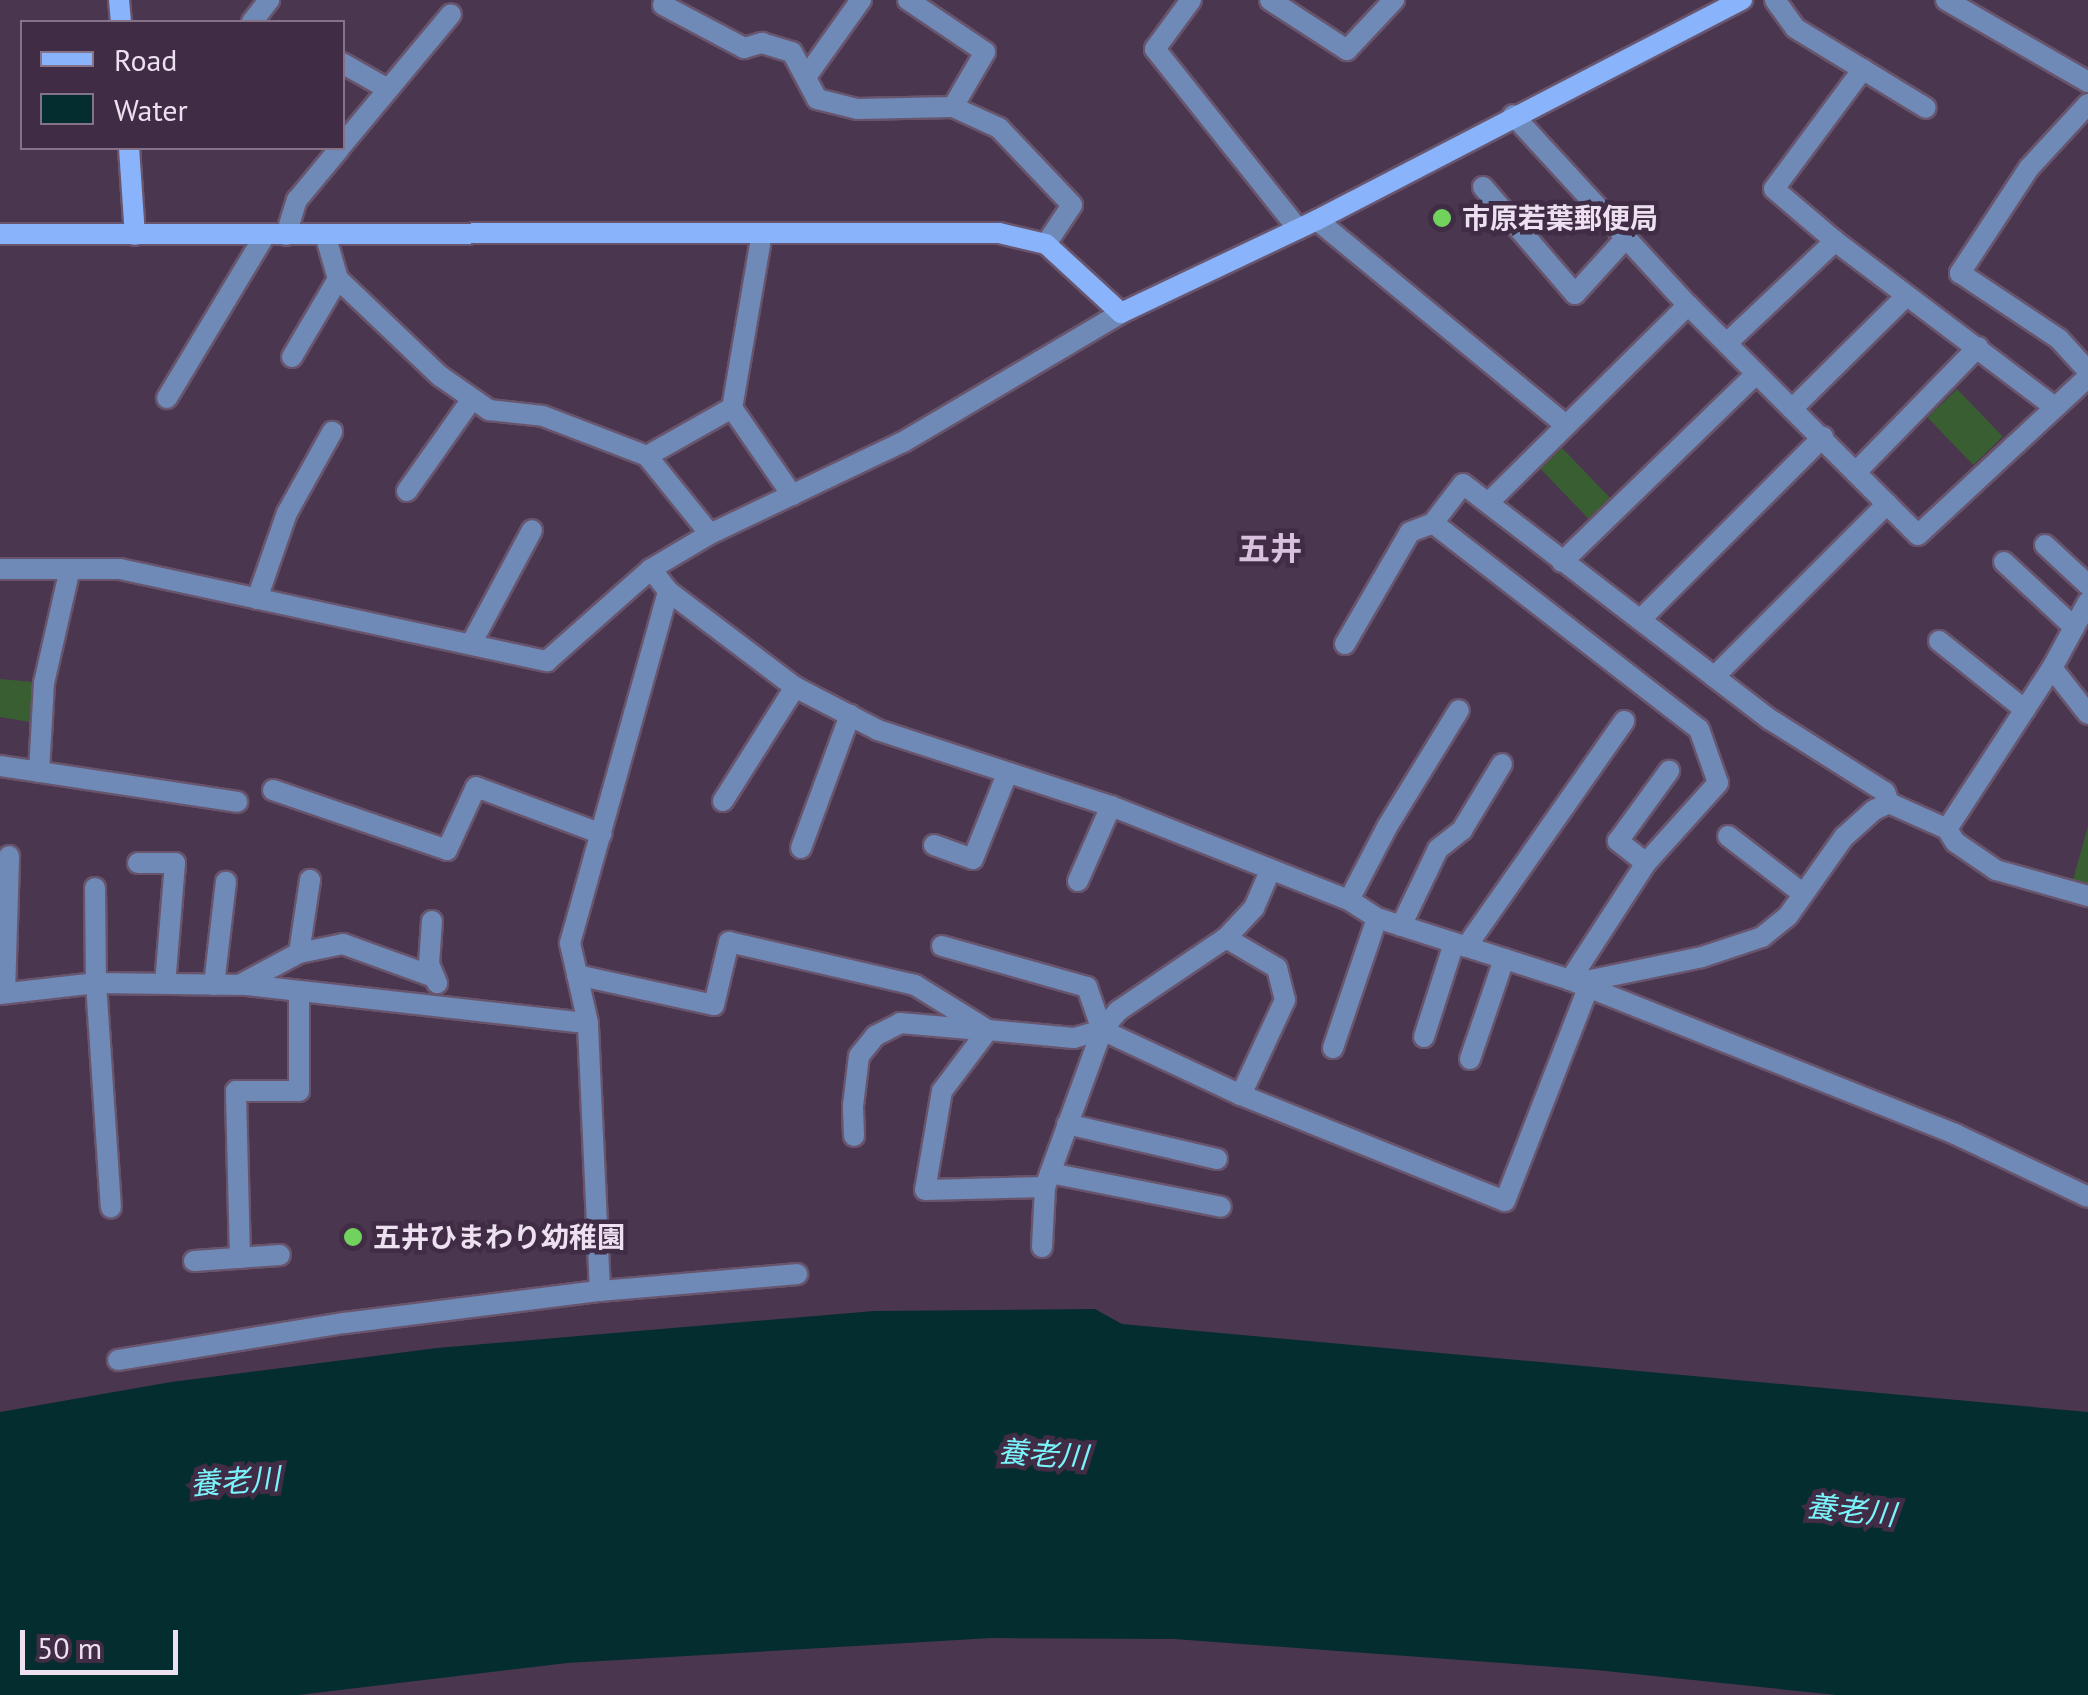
<!DOCTYPE html>
<meta charset="utf-8">
<style>
body{margin:0}
#map{position:relative;width:2088px;height:1695px;overflow:hidden;background:#4b3650;font-family:"PT Sans","Noto Sans JP",sans-serif}
div>[style]{position:absolute}
.green>*{inset:0;background:#395e32;transform-origin:0 0}
.water>*{inset:0;background:#042d2f}
.roads{filter:drop-shadow(2px 0 #68556d) drop-shadow(-2px 0 #68556d) drop-shadow(0 2px #68556d) drop-shadow(0 -2px #68556d)}
.street>*{height:20px;margin:-10px;padding:0 10px;transform-origin:10px;border-radius:10px;background:#6f8ab7}
.secondary>*{height:20px;margin:-10px;padding:0 10px;transform-origin:10px;border-radius:10px;background:#89b3fb}
.dots>*{width:28px;height:28px;translate:-50% -50%;box-sizing:border-box;border:5px solid #402c45;border-radius:50%}
span{translate:-50% -50%;white-space:nowrap;text-align:center;line-height:1.15;-webkit-text-stroke:9px #402c45;paint-order:stroke}
.poi-label{font-size:28px;color:#ede0f0;font-weight:700}
.left{translate:0 -50%;text-align:left}
.water-label{font-size:30px;color:#7af4fb;font-style:italic}
.quarter-label{font-size:32px;color:#dac0df;font-weight:700}
.legend{position:absolute;left:20px;top:20px;width:325px;height:130px;box-sizing:border-box;background:#402c45;border:2px solid #857489;margin:0;padding:12px 18px;list-style:none;font-size:30px;color:#ede0f0}
.legend li{display:flex;align-items:center;gap:20px;height:50px}
.legend b{width:50px;border:2px solid #857489}
.scale{position:absolute;left:20px;top:1630px;width:158px;height:45px;box-sizing:border-box;border:5px solid #ede0f0;border-top:0;padding-left:12px;font-size:30px;line-height:35px;white-space:nowrap;color:#ede0f0;-webkit-text-stroke:8px #402c45;paint-order:stroke}
</style>
<div id="map">
<div class="green">
<div style="left:1957px;top:389px;width:66px;height:41px;rotate:46deg"></div>
<div style="left:1562px;top:448px;width:69px;height:30px;rotate:46deg"></div>
<div style="clip-path:polygon(0 679px,44px 683px,42px 724px,0 717px)"></div>
<div style="clip-path:polygon(2088px 826px,2088px 885px,2073px 880px)"></div>
</div>
<div class="water">
<div style="clip-path:polygon(1095px 1309px,1122px 1324px,2088px 1412px,2088px 1695px,1837px 1695px,1596px 1670px,1174px 1639px,992px 1638px,567px 1663px,298px 1695px,0 1695px,0 1412px,171px 1382px,437px 1348px,874px 1311px)"></div>
</div>
<div class="roads">
<div class="street">
<div style="left:908px;top:0;width:93px;rotate:34deg"></div>
<div style="left:985px;top:52px;width:64px;rotate:120.2deg"></div>
<div style="left:1191px;top:0;width:61px;rotate:126.3deg"></div>
<div style="left:1155px;top:49px;width:230px;rotate:51.5deg"></div>
<div style="left:1270px;top:0;width:92px;rotate:33deg"></div>
<div style="left:1347px;top:50px;width:69px;rotate:-46.8deg"></div>
<div style="left:1775px;top:0;width:34px;rotate:54deg"></div>
<div style="left:1795px;top:28px;width:153px;rotate:31.4deg"></div>
<div style="left:1946px;top:0;width:164px;rotate:30deg"></div>
<div style="left:663px;top:5px;width:92px;rotate:28deg"></div>
<div style="left:744px;top:48px;width:19px;rotate:-16deg"></div>
<div style="left:762px;top:43px;width:31px;rotate:17deg"></div>
<div style="left:792px;top:52px;width:53px;rotate:62deg"></div>
<div style="left:817px;top:99px;width:41px;rotate:14deg"></div>
<div style="left:857px;top:109px;width:96px;rotate:-1.2deg"></div>
<div style="left:953px;top:107px;width:51px;rotate:24.5deg"></div>
<div style="left:999px;top:128px;width:106px;rotate:46.5deg"></div>
<div style="left:1072px;top:205px;width:47px;rotate:123.7deg"></div>
<div style="left:252px;top:22px;width:28px;rotate:-52deg"></div>
<div style="left:342px;top:63px;width:53px;rotate:29.5deg"></div>
<div style="left:1863px;top:69px;width:149px;rotate:126.6deg"></div>
<div style="left:1774px;top:189px;width:80px;rotate:40.4deg"></div>
<div style="left:1835px;top:241px;width:273px;rotate:37.1deg"></div>
<div style="left:806px;top:77px;width:95px;rotate:-54.5deg"></div>
<div style="left:2088px;top:104px;width:87px;rotate:132.7deg"></div>
<div style="left:2029px;top:168px;width:126px;rotate:123.3deg"></div>
<div style="left:1960px;top:273px;width:119px;rotate:33.7deg"></div>
<div style="left:2059px;top:339px;width:43px;rotate:47.8deg"></div>
<div style="left:1513px;top:115px;width:258px;rotate:47.4deg"></div>
<div style="left:1688px;top:305px;width:325px;rotate:45deg"></div>
<div style="left:1918px;top:535px;width:232px;rotate:-42.9deg"></div>
<div style="left:342px;top:145px;width:170px;rotate:-50.2deg"></div>
<div style="left:1483px;top:187px;width:141px;rotate:49.3deg"></div>
<div style="left:1575px;top:294px;width:76px;rotate:-47.7deg"></div>
<div style="left:1317px;top:220px;width:323px;rotate:39.5deg"></div>
<div style="left:762px;top:233px;width:178px;rotate:99.7deg"></div>
<div style="left:732px;top:408px;width:106px;rotate:55.4deg"></div>
<div style="left:325px;top:234px;width:47px;rotate:73.9deg"></div>
<div style="left:338px;top:279px;width:141px;rotate:43.6deg"></div>
<div style="left:440px;top:376px;width:60px;rotate:34.8deg"></div>
<div style="left:489px;top:410px;width:54px;rotate:6.3deg"></div>
<div style="left:543px;top:416px;width:111px;rotate:21deg"></div>
<div style="left:647px;top:456px;width:100px;rotate:51.1deg"></div>
<div style="left:286px;top:235px;width:37px;rotate:-73deg"></div>
<div style="left:297px;top:200px;width:67px;rotate:-50.4deg"></div>
<div style="left:1729px;top:341px;width:146px;rotate:-43.3deg"></div>
<div style="left:292px;top:357px;width:91px;rotate:-59.5deg"></div>
<div style="left:167px;top:398px;width:190px;rotate:-59deg"></div>
<div style="left:1794px;top:407px;width:158px;rotate:-44.7deg"></div>
<div style="left:647px;top:456px;width:98px;rotate:-29.5deg"></div>
<div style="left:1858px;top:470px;width:172px;rotate:-45.7deg"></div>
<div style="left:407px;top:491px;width:113px;rotate:-54.8deg"></div>
<div style="left:1489px;top:502px;width:280px;rotate:-44.7deg"></div>
<div style="left:1433px;top:523px;width:336px;rotate:37.8deg"></div>
<div style="left:1699px;top:729px;width:57px;rotate:70.6deg"></div>
<div style="left:1718px;top:783px;width:108px;rotate:132deg"></div>
<div style="left:2045px;top:545px;width:59px;rotate:42.9deg"></div>
<div style="left:1562px;top:562px;width:270px;rotate:-44.1deg"></div>
<div style="left:2004px;top:562px;width:96px;rotate:42.9deg"></div>
<div style="left:0;top:569px;width:120px"></div>
<div style="left:120px;top:569px;width:437px;rotate:12.2deg"></div>
<div style="left:547px;top:661px;width:139px;rotate:-41.5deg"></div>
<div style="left:651px;top:569px;width:69px;rotate:-30.7deg"></div>
<div style="left:710px;top:534px;width:214px;rotate:-25.5deg"></div>
<div style="left:903px;top:442px;width:253px;rotate:-30.6deg"></div>
<div style="left:651px;top:569px;width:28px;rotate:52deg"></div>
<div style="left:668px;top:591px;width:159px;rotate:37.1deg"></div>
<div style="left:795px;top:687px;width:93px;rotate:27.4deg"></div>
<div style="left:878px;top:730px;width:245px;rotate:18.1deg"></div>
<div style="left:1111px;top:806px;width:256px;rotate:21.6deg"></div>
<div style="left:1349px;top:900px;width:33px;rotate:33deg"></div>
<div style="left:1377px;top:918px;width:203px;rotate:17.8deg"></div>
<div style="left:1570px;top:980px;width:415px;rotate:21.8deg"></div>
<div style="left:1955px;top:1134px;width:147px;rotate:25.3deg"></div>
<div style="left:257px;top:599px;width:91px;rotate:-70.8deg"></div>
<div style="left:287px;top:513px;width:93px;rotate:-60.9deg"></div>
<div style="left:1640px;top:620px;width:259px;rotate:-45deg"></div>
<div style="left:1939px;top:641px;width:110px;rotate:38.7deg"></div>
<div style="left:471px;top:644px;width:129px;rotate:-61.8deg"></div>
<div style="left:1345px;top:644px;width:129px;rotate:-59.9deg"></div>
<div style="left:1410px;top:532px;width:25px;rotate:-21deg"></div>
<div style="left:1433px;top:523px;width:49px;rotate:-52.4deg"></div>
<div style="left:1463px;top:484px;width:388px;rotate:37.5deg"></div>
<div style="left:1771px;top:720px;width:135px;rotate:32.3deg"></div>
<div style="left:1885px;top:792px;width:12px;rotate:70deg"></div>
<div style="left:2052px;top:668px;width:58px;rotate:52deg"></div>
<div style="left:1714px;top:677px;width:245px;rotate:-45deg"></div>
<div style="left:0;top:766px;width:240px;rotate:8.6deg"></div>
<div style="left:39px;top:772px;width:89px;rotate:-86.8deg"></div>
<div style="left:44px;top:683px;width:117px;rotate:-77.2deg"></div>
<div style="left:273px;top:790px;width:184px;rotate:19deg"></div>
<div style="left:447px;top:850px;width:69px;rotate:-65.3deg"></div>
<div style="left:476px;top:787px;width:134px;rotate:20.5deg"></div>
<div style="left:723px;top:801px;width:135px;rotate:-57.7deg"></div>
<div style="left:1947px;top:829px;width:192px;rotate:-56.9deg"></div>
<div style="left:2052px;top:668px;width:75px;rotate:-61.4deg"></div>
<div style="left:1728px;top:836px;width:93px;rotate:37.6deg"></div>
<div style="left:934px;top:845px;width:41px;rotate:19.7deg"></div>
<div style="left:973px;top:859px;width:92px;rotate:-68.2deg"></div>
<div style="left:801px;top:848px;width:142px;rotate:-69.8deg"></div>
<div style="left:138px;top:863px;width:37px"></div>
<div style="left:175px;top:863px;width:121px;rotate:94.7deg"></div>
<div style="left:1078px;top:881px;width:82px;rotate:-66.3deg"></div>
<div style="left:95px;top:888px;width:95px;rotate:89.4deg"></div>
<div style="left:96px;top:983px;width:225px;rotate:86.2deg"></div>
<div style="left:1349px;top:900px;width:82px;rotate:-62.5deg"></div>
<div style="left:1387px;top:827px;width:137px;rotate:-58.4deg"></div>
<div style="left:432px;top:921px;width:43px;rotate:94deg"></div>
<div style="left:429px;top:964px;width:21px;rotate:67deg"></div>
<div style="left:1401px;top:926px;width:85px;rotate:-64.3deg"></div>
<div style="left:1438px;top:849px;width:31px;rotate:-38deg"></div>
<div style="left:1462px;top:830px;width:77px;rotate:-58.8deg"></div>
<div style="left:1226px;top:938px;width:59px;rotate:30.5deg"></div>
<div style="left:1277px;top:968px;width:33px;rotate:76deg"></div>
<div style="left:1285px;top:1000px;width:105px;rotate:114.9deg"></div>
<div style="left:942px;top:946px;width:151px;rotate:15.8deg"></div>
<div style="left:1087px;top:987px;width:46px;rotate:70.8deg"></div>
<div style="left:1466px;top:947px;width:276px;rotate:-55deg"></div>
<div style="left:299px;top:953px;width:45px;rotate:-11.6deg"></div>
<div style="left:343px;top:944px;width:97px;rotate:19.9deg"></div>
<div style="left:577px;top:975px;width:140px;rotate:12.4deg"></div>
<div style="left:714px;top:1005px;width:65px;rotate:-76.6deg"></div>
<div style="left:729px;top:942px;width:191px;rotate:13deg"></div>
<div style="left:915px;top:985px;width:86px;rotate:31.7deg"></div>
<div style="left:988px;top:1030px;width:86px;rotate:5.3deg"></div>
<div style="left:1074px;top:1038px;width:29px;rotate:-16deg"></div>
<div style="left:1102px;top:1030px;width:153px;rotate:25.1deg"></div>
<div style="left:1241px;top:1095px;width:284px;rotate:21.9deg"></div>
<div style="left:1505px;top:1201px;width:237px;rotate:-68.7deg"></div>
<div style="left:1591px;top:980px;width:113px;rotate:-11.7deg"></div>
<div style="left:1702px;top:957px;width:63px;rotate:-18.4deg"></div>
<div style="left:1762px;top:937px;width:33px;rotate:-39deg"></div>
<div style="left:1788px;top:916px;width:97px;rotate:-54.7deg"></div>
<div style="left:1844px;top:837px;width:40px;rotate:-42deg"></div>
<div style="left:1874px;top:810px;width:17px;rotate:-25deg"></div>
<div style="left:1889px;top:803px;width:64px;rotate:24.1deg"></div>
<div style="left:1947px;top:829px;width:15px;rotate:58deg"></div>
<div style="left:1955px;top:842px;width:50px;rotate:34.3deg"></div>
<div style="left:1996px;top:870px;width:96px;rotate:15.8deg"></div>
<div style="left:1570px;top:980px;width:140px;rotate:-57deg"></div>
<div style="left:1646px;top:863px;width:36px;rotate:-142deg"></div>
<div style="left:1618px;top:841px;width:87px;rotate:-53.9deg"></div>
<div style="left:241px;top:984px;width:66px;rotate:-28.1deg"></div>
<div style="left:299px;top:953px;width:74px;rotate:-81.4deg"></div>
<div style="left:214px;top:985px;width:104px;rotate:-83.4deg"></div>
<div style="left:5px;top:993px;width:137px;rotate:-88.3deg"></div>
<div style="left:0;top:994px;width:97px;rotate:-6.5deg"></div>
<div style="left:96px;top:983px;width:151px;rotate:0.8deg"></div>
<div style="left:247px;top:985px;width:343px;rotate:6.4deg"></div>
<div style="left:988px;top:1030px;width:76px;rotate:127deg"></div>
<div style="left:942px;top:1091px;width:100px;rotate:99.7deg"></div>
<div style="left:925px;top:1190px;width:120px;rotate:-1.4deg"></div>
<div style="left:1424px;top:1037px;width:99px;rotate:-72.3deg"></div>
<div style="left:1333px;top:1048px;width:137px;rotate:-71.3deg"></div>
<div style="left:1470px;top:1059px;width:106px;rotate:-71.2deg"></div>
<div style="left:1067px;top:1124px;width:154px;rotate:13.1deg"></div>
<div style="left:854px;top:1136px;width:30px;rotate:-92deg"></div>
<div style="left:853px;top:1106px;width:50px;rotate:-83.2deg"></div>
<div style="left:859px;top:1056px;width:26px;rotate:-51deg"></div>
<div style="left:875px;top:1036px;width:28px;rotate:-27deg"></div>
<div style="left:900px;top:1023px;width:81px;rotate:4.9deg"></div>
<div style="left:1050px;top:1173px;width:174px;rotate:11.2deg"></div>
<div style="left:1042px;top:1247px;width:60px;rotate:-87.1deg"></div>
<div style="left:1045px;top:1187px;width:167px;rotate:-70deg"></div>
<div style="left:1102px;top:1030px;width:25px;rotate:-50deg"></div>
<div style="left:1118px;top:1011px;width:130px;rotate:-34.1deg"></div>
<div style="left:1226px;top:938px;width:41px;rotate:-47deg"></div>
<div style="left:1254px;top:908px;width:40px;rotate:-66.6deg"></div>
<div style="left:240px;top:1258px;width:167px;rotate:-91.4deg"></div>
<div style="left:236px;top:1091px;width:63px"></div>
<div style="left:299px;top:1091px;width:100px;rotate:-90deg"></div>
<div style="left:194px;top:1261px;width:86px;rotate:-4deg"></div>
<div style="left:600px;top:1291px;width:268px;rotate:-92.6deg"></div>
<div style="left:588px;top:1023px;width:82px;rotate:-102.7deg"></div>
<div style="left:570px;top:943px;width:365px;rotate:-74.4deg"></div>
<div style="left:118px;top:1360px;width:230px;rotate:-9.3deg"></div>
<div style="left:345px;top:1323px;width:257px;rotate:-7.2deg"></div>
<div style="left:600px;top:1291px;width:198px;rotate:-4.9deg"></div>
</div>
<div class="secondary">
<div style="left:119px;top:0;width:22px;rotate:85deg"></div>
<div style="left:129px;top:148px;width:87px;rotate:86.1deg"></div>
<div style="left:0;top:234px;width:999px;rotate:-0.06deg"></div>
<div style="left:999px;top:233px;width:48px;rotate:13.2deg"></div>
<div style="left:1046px;top:244px;width:102px;rotate:42.6deg"></div>
<div style="left:1121px;top:313px;width:217px;rotate:-25.4deg"></div>
<div style="left:1317px;top:220px;width:479px;rotate:-27.4deg"></div>
</div>
</div>
<div class="dots">
<div style="left:1442px;top:218px;background:#71d35e"></div>
<div style="left:353px;top:1237px;background:#71d35e"></div>
</div>
<div class="poi-label">
<span class="left" style="left:1462px;top:218px">市原若葉郵便局</span>
<span class="left" style="left:373px;top:1237px">五井ひまわり幼稚園</span>
</div>
<div class="water-label">
<span style="left:1043px;top:1454px;rotate:4deg">養老川</span>
<span style="left:235px;top:1481px;rotate:-4deg">養老川</span>
<span style="left:1851px;top:1510px;rotate:6deg">養老川</span>
</div>
<div class="quarter-label">
<span style="left:1270px;top:548px">五井</span>
</div>
<ul class="legend">
<li><b style="height:12px;background:#89b3fb"></b>Road</li>
<li><b style="height:28px;background:#042d2f"></b>Water</li>
</ul>
<div class="scale">50 m</div>
</div>
